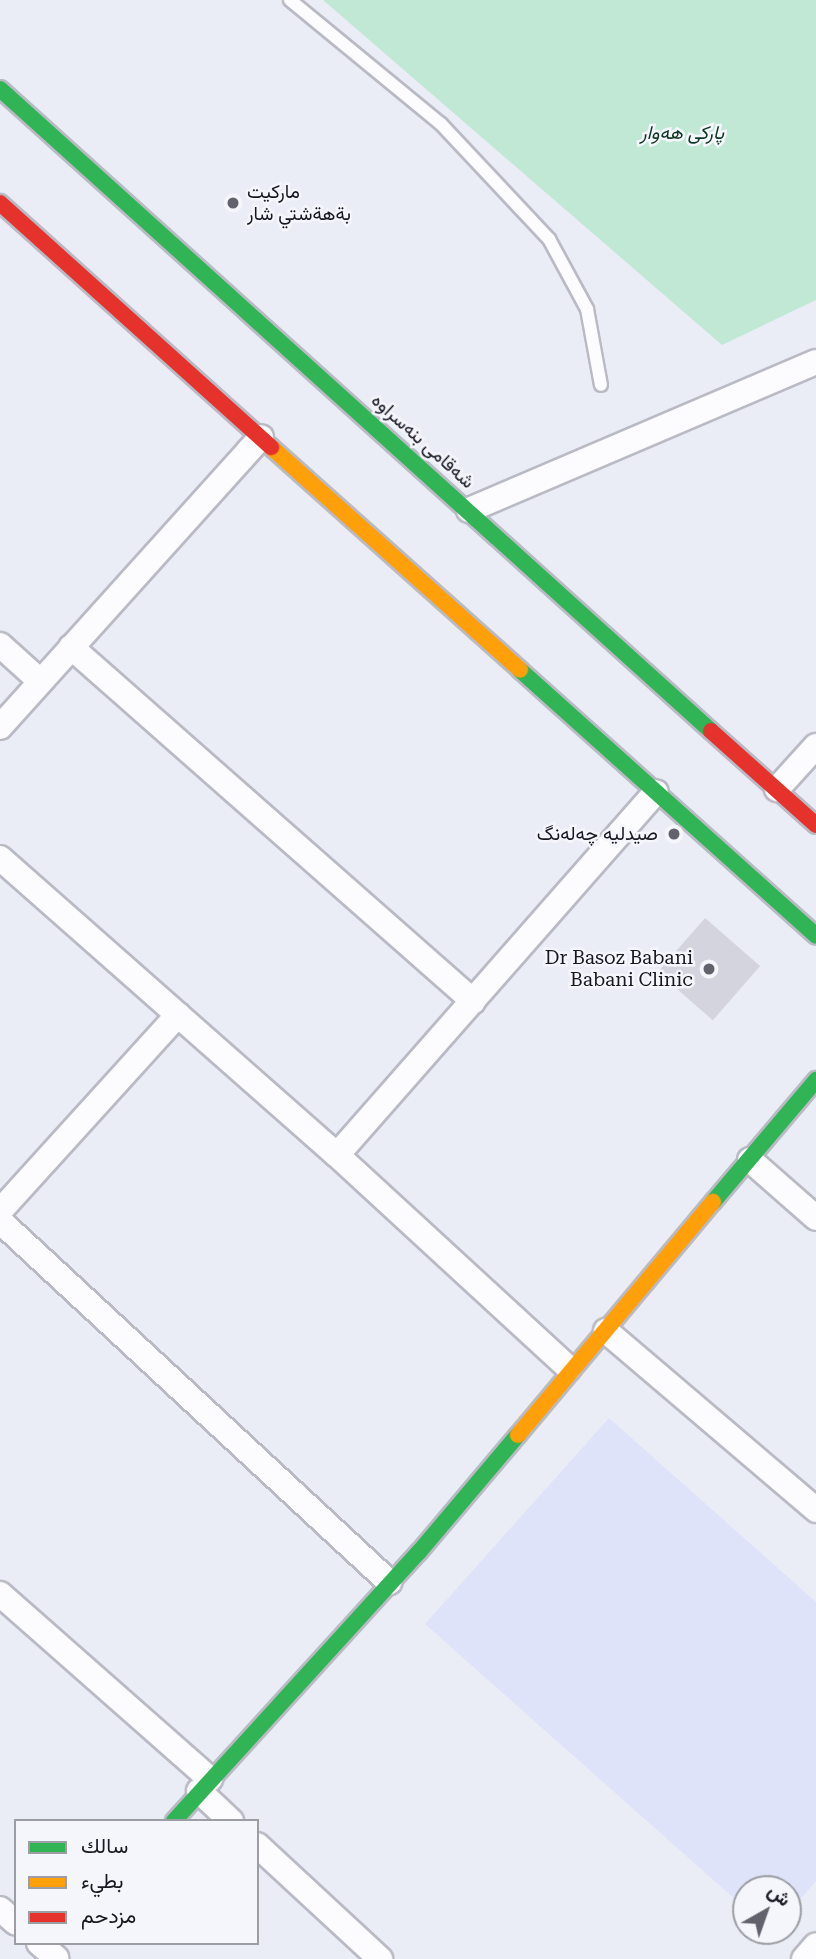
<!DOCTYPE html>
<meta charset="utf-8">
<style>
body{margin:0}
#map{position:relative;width:816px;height:1959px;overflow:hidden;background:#eaecf6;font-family:"Roboto Serif",Vazirmatn,serif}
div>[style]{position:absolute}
.built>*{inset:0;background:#dfe3f9}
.green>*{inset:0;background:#c1e8d5}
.building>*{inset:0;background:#d3d4de;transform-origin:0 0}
.roads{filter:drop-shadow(2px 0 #b9bac4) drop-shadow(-2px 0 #b9bac4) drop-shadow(0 2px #b9bac4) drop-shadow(0 -2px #b9bac4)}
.lane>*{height:12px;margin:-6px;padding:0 6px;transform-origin:6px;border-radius:6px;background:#fcfcfe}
.street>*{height:24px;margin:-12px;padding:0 12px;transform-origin:12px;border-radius:12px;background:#fcfcfe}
.fast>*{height:16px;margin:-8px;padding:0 8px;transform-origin:8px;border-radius:8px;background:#30b455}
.slow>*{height:16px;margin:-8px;padding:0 8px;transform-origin:8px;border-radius:8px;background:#ff9f0a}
.jam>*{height:16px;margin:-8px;padding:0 8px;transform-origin:8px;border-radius:8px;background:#e5322d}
.dots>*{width:19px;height:19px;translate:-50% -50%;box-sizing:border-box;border:4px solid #f5f6fb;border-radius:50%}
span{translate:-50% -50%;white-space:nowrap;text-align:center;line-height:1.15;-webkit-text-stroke:5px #f5f6fb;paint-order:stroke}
.park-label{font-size:19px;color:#0f3621;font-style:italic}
.poi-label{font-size:19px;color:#171921}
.left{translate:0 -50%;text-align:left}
.right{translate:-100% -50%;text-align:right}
.street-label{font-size:19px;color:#171921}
.legend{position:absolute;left:14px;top:1819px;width:245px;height:126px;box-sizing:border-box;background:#f5f6fb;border:2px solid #9c9ea4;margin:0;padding:9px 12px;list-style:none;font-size:21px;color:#171921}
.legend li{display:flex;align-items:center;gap:14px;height:35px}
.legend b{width:35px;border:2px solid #9c9ea4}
.north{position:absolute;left:732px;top:1875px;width:70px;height:70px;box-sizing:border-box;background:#f5f6fb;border:2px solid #9c9ea4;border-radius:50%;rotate:40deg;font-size:19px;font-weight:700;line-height:28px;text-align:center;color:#171921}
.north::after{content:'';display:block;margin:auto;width:24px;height:32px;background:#61636c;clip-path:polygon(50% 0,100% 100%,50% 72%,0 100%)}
</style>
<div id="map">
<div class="built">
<div style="clip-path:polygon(609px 1418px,816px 1602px,816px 1881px,788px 1913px,788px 1889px,746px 1889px,746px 1909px,425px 1624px)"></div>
</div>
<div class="green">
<div style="clip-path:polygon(323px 0,816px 0,816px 300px,722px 345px)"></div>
</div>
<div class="building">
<div style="left:705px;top:918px;width:73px;height:72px;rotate:41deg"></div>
</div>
<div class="roads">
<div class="lane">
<div style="left:290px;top:0;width:195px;rotate:39.4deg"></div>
<div style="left:441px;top:124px;width:158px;rotate:46.8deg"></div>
<div style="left:549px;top:239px;width:80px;rotate:61.5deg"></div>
<div style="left:587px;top:309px;width:77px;rotate:79.6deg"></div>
</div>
<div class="street">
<div style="left:469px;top:510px;width:377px;rotate:-23.1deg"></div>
<div style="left:0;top:645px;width:54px;rotate:42deg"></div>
<div style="left:71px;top:647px;width:536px;rotate:41.37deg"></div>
<div style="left:0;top:727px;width:390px;rotate:-48deg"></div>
<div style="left:777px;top:789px;width:58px;rotate:-47.8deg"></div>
<div style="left:0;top:858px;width:449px;rotate:41.4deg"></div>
<div style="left:337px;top:1155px;width:315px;rotate:42.6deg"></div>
<div style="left:337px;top:1155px;width:483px;rotate:-48.7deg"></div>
<div style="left:750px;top:1160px;width:88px;rotate:41.3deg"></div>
<div style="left:0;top:1211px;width:265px;rotate:-47.8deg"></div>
<div style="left:0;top:1221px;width:531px;rotate:42.86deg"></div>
<div style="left:606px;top:1331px;width:276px;rotate:40.4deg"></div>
<div style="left:0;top:1594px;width:280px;rotate:41.4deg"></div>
<div style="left:199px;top:1791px;width:44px;rotate:43.2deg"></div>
<div style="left:257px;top:1845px;width:168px;rotate:42.8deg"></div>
<div style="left:0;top:1909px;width:21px;rotate:41deg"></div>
<div style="left:39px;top:1943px;width:23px;rotate:41deg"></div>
<div style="left:804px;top:1959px;width:18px;rotate:-49deg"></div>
</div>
<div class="fast">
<div style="left:0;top:89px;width:958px;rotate:42.08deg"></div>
<div style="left:520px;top:670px;width:398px;rotate:41.9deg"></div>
<div style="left:713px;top:1202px;width:160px;rotate:-49.8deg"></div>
<div style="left:174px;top:1821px;width:364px;rotate:-47.7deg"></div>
<div style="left:419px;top:1552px;width:153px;rotate:-49.8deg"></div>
</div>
<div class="slow">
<div style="left:271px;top:447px;width:334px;rotate:41.8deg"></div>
<div style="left:518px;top:1435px;width:304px;rotate:-50.1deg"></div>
</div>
<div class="jam">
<div style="left:0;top:203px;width:365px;rotate:42deg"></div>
<div style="left:711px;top:731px;width:141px;rotate:41.8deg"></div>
</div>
</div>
<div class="dots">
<div style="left:233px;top:203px;background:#61636c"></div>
<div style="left:674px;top:834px;background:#61636c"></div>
<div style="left:709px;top:969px;background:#61636c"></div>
</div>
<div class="park-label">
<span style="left:682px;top:133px">پارکی هەوار</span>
</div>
<div class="poi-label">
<span class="left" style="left:247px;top:203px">ماركيت<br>بةهةشتي شار</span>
<span class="right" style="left:658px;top:834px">صیدلیە چەلەنگ</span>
<span class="right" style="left:693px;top:969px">Dr Basoz Babani<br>Babani Clinic</span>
</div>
<div class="street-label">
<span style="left:423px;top:441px;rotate:42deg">شەقامی بنەسراوە</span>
</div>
<ul class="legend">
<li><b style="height:9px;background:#30b455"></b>سالك</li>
<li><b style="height:9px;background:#ff9f0a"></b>بطيء</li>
<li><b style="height:9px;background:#e5322d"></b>مزدحم</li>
</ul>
<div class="north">ش</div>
</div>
